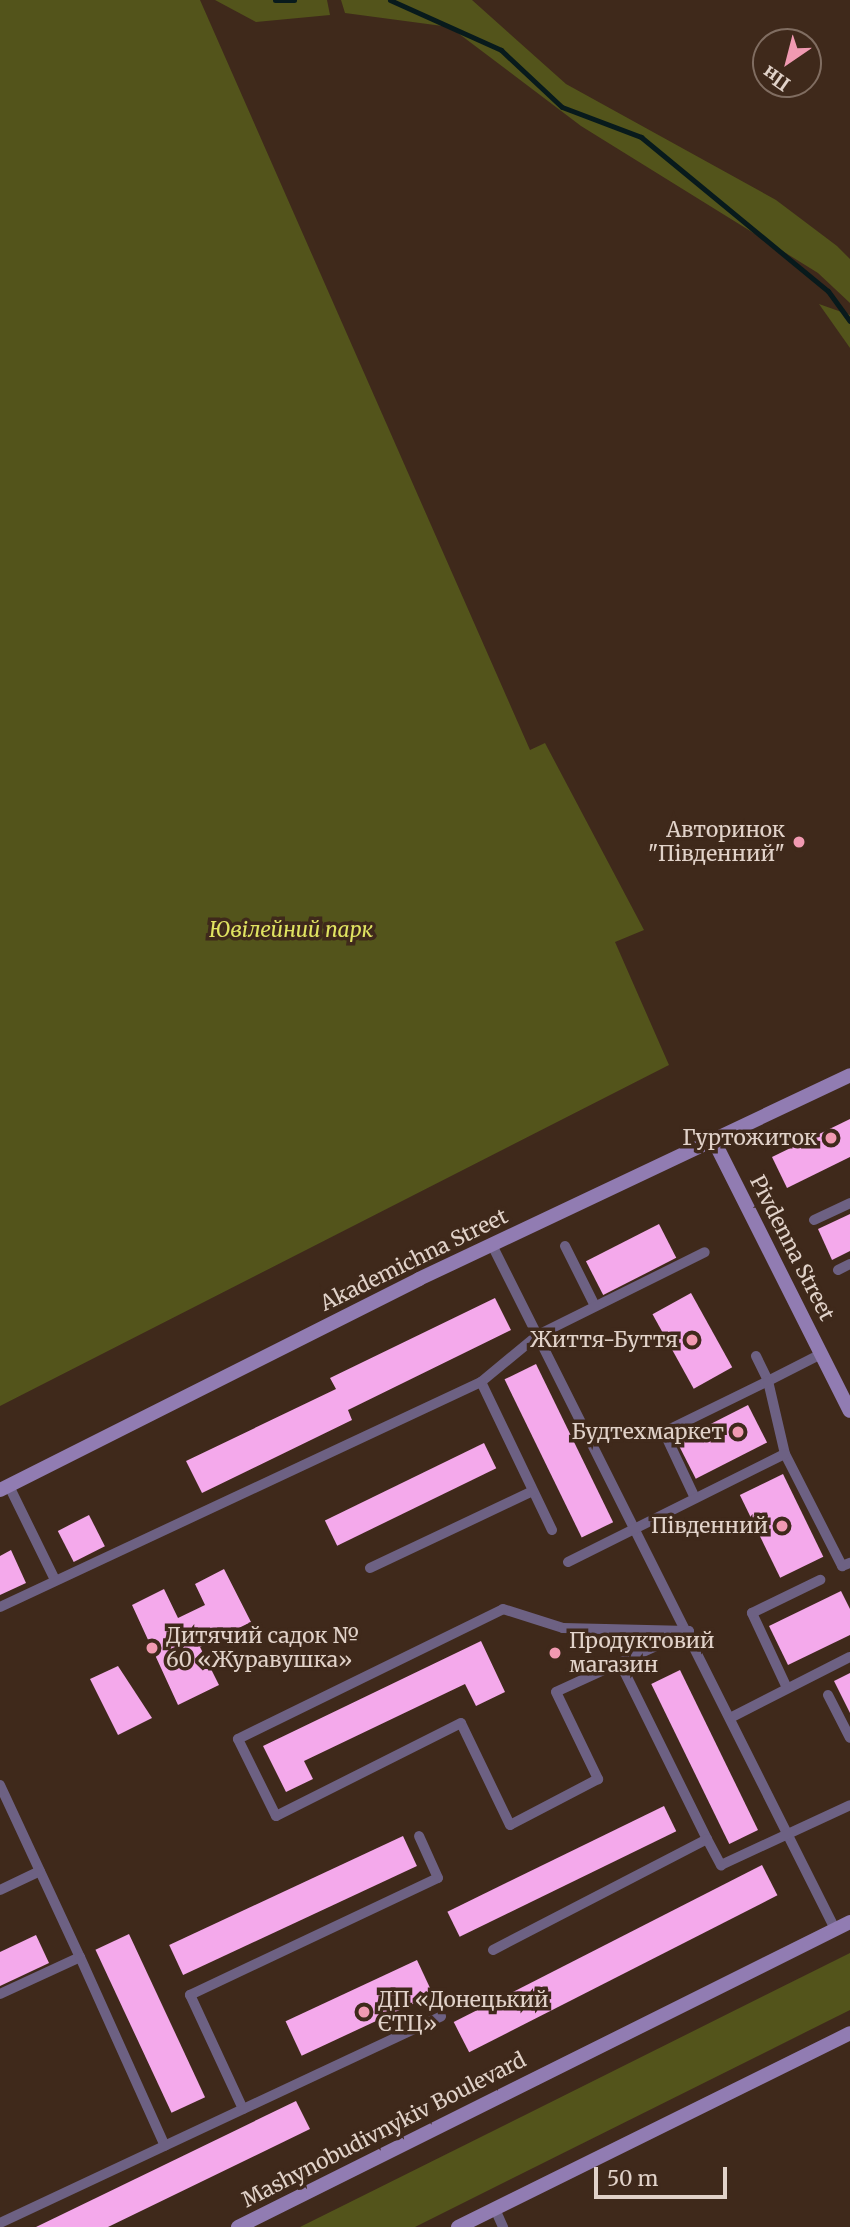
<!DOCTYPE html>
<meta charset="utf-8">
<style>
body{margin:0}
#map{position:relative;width:850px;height:2227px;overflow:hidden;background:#3f291b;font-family:Merriweather,serif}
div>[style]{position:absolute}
.green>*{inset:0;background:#53541b}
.stream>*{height:5px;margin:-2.5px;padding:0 2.5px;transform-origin:2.5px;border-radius:2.5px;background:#081a1c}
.building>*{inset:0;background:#f4a9eb;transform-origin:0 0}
.lane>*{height:10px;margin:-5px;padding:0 5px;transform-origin:5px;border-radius:5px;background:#6d6183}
.secondary>*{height:14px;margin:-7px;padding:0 7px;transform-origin:7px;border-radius:7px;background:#917cb2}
.dots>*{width:19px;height:19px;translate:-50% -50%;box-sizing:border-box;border:4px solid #3f291b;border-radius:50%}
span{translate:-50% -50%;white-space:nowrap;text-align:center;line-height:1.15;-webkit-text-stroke:7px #3f291b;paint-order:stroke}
.poi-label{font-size:21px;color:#e1d2c9}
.right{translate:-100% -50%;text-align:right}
.left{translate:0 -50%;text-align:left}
.park-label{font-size:21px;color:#e0e361;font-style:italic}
.street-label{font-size:21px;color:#e1d2c9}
.north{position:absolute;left:752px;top:28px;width:70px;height:70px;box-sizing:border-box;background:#3f291b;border:2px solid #806d61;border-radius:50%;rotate:215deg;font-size:19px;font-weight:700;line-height:28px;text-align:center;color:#e1d2c9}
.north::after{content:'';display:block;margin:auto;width:24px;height:32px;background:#f19ab2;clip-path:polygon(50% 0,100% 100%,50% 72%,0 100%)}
.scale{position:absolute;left:594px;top:2167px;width:133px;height:32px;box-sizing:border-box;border:4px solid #e1d2c9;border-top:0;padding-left:9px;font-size:21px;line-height:24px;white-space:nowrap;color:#e1d2c9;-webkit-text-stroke:5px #3f291b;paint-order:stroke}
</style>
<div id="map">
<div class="green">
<div style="clip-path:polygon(0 0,200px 0,530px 750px,545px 743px,644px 930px,615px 942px,669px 1065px,0 1406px)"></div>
<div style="clip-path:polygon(215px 0,327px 0,330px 15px,256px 22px)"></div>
<div style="clip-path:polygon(341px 0,472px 0,566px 84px,776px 200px,837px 246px,850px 259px,850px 303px,818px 273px,581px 126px,450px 27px,345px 13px)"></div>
<div style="clip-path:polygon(819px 304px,850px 315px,850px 348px)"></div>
<div style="clip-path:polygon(850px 1953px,850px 2010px,415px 2227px,300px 2227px)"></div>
</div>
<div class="stream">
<div style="left:275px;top:0;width:19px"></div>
<div style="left:390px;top:0;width:122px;rotate:24.2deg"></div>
<div style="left:501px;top:50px;width:83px;rotate:43.1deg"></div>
<div style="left:562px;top:107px;width:85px;rotate:20.8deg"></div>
<div style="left:641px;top:137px;width:242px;rotate:39.5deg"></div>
<div style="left:828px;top:291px;width:37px;rotate:54deg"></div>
</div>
<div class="building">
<div style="clip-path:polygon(850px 1119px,850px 1157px,787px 1188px,772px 1157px)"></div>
<div style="clip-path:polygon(850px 1214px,850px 1251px,832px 1260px,818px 1229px)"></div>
<div style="left:659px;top:1224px;width:38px;height:82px;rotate:63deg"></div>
<div style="left:691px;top:1293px;width:85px;height:44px;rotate:61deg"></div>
<div style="clip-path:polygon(495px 1298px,511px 1330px,348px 1410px,352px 1420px,202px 1493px,186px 1461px,336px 1389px,330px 1378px)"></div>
<div style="left:536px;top:1364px;width:176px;height:35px;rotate:64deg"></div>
<div style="left:748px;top:1405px;width:42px;height:80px;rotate:63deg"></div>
<div style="left:484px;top:1443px;width:28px;height:177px;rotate:64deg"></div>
<div style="left:783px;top:1474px;width:92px;height:48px;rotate:64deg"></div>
<div style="left:89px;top:1515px;width:35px;height:35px;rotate:63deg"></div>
<div style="clip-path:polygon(11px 1550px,26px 1583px,0 1595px,0 1556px)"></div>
<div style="clip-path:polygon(224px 1569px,251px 1622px,200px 1647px,219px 1685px,178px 1705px,132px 1605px,164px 1589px,178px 1618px,205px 1605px,195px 1584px)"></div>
<div style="clip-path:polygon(841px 1591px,850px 1609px,850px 1635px,788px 1665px,769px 1626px)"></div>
<div style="clip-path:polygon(481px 1641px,505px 1692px,476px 1706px,465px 1684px,304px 1761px,313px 1779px,286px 1792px,263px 1746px)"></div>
<div style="clip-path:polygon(118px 1666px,152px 1718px,118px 1735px,90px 1679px)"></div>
<div style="left:680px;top:1670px;width:178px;height:32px;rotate:64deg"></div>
<div style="clip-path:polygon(850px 1673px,850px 1713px,834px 1681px)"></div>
<div style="left:664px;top:1806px;width:28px;height:241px;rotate:64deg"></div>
<div style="left:403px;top:1836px;width:33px;height:258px;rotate:65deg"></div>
<div style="left:762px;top:1865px;width:34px;height:346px;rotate:63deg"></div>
<div style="left:129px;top:1934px;width:180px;height:37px;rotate:65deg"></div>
<div style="clip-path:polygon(36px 1935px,49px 1963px,0 1986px,0 1952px)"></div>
<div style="left:417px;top:1960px;width:38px;height:145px;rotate:65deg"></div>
<div style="clip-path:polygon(296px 2101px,310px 2129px,108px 2227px,36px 2227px)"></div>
</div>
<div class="lane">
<div style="left:814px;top:1220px;width:40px;rotate:-25deg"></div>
<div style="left:492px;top:1245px;width:765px;rotate:63.37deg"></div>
<div style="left:565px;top:1246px;width:67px;rotate:63.4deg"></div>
<div style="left:838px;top:1270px;width:13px;rotate:-27deg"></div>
<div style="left:756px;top:1356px;width:28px;rotate:64deg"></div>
<div style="left:768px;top:1381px;width:59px;rotate:-27deg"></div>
<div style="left:9px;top:1486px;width:105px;rotate:63.9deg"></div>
<div style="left:695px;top:1498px;width:73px;rotate:-115.2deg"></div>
<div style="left:664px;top:1432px;width:116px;rotate:-26.1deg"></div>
<div style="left:768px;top:1381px;width:75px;rotate:76.9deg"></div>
<div style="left:785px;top:1454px;width:126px;rotate:63deg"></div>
<div style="left:842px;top:1566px;width:9px;rotate:-21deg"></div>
<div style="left:552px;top:1530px;width:164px;rotate:-115.6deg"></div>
<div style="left:481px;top:1382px;width:74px;rotate:-39.5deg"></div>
<div style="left:538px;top:1335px;width:186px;rotate:-26.4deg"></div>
<div style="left:568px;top:1562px;width:242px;rotate:-26.5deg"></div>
<div style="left:370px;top:1568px;width:180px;rotate:-25.3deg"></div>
<div style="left:0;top:1607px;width:531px;rotate:-25.07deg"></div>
<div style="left:503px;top:1609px;width:63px;rotate:17.6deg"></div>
<div style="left:563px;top:1628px;width:126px;rotate:1.4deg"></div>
<div style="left:689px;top:1631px;width:146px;rotate:155.4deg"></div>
<div style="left:556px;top:1692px;width:97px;rotate:64.2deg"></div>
<div style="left:598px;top:1779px;width:99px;rotate:152.4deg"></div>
<div style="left:510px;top:1825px;width:113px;rotate:-115.7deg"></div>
<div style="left:461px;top:1723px;width:207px;rotate:153.3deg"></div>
<div style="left:276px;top:1816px;width:86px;rotate:-116.3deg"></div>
<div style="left:238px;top:1739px;width:295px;rotate:-26.1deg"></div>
<div style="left:620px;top:1663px;width:196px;rotate:63.7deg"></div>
<div style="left:787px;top:1688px;width:83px;rotate:-115deg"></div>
<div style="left:752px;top:1613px;width:76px;rotate:-25.9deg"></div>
<div style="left:828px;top:1695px;width:48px;rotate:62.9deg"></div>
<div style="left:732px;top:1717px;width:132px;rotate:-27deg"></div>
<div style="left:0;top:1785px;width:190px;rotate:65.1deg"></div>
<div style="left:0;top:1890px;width:44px;rotate:-25.4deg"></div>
<div style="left:493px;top:1950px;width:241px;rotate:-27.4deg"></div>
<div style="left:707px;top:1839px;width:30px;rotate:62deg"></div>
<div style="left:721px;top:1865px;width:142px;rotate:-24.9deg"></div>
<div style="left:0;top:1994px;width:88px;rotate:-24.8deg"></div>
<div style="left:80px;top:1957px;width:207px;rotate:65.8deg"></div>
<div style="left:243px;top:2109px;width:126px;rotate:-114.9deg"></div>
<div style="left:190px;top:1995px;width:274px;rotate:-25.3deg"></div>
<div style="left:438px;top:1878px;width:46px;rotate:-114.3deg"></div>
<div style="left:495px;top:2209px;width:20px;rotate:66deg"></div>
<div style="left:0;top:2223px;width:487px;rotate:-25.1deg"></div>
</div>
<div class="secondary">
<div style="left:714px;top:1141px;width:302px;rotate:63.3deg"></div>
<div style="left:0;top:1490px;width:469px;rotate:-26.7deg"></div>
<div style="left:419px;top:1279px;width:477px;rotate:-25.3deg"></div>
<div style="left:238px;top:2227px;width:684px;rotate:-26.49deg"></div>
<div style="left:458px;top:2227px;width:437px;rotate:-26.3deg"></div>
</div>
<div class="dots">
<div style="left:799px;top:842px;background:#f19ab2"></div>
<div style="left:831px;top:1138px;background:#f19ab2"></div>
<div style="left:692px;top:1340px;background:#f19ab2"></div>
<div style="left:738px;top:1432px;background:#f19ab2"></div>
<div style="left:782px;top:1526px;background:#f19ab2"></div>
<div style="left:152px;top:1648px;background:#f19ab2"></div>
<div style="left:555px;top:1653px;background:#f19ab2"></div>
<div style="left:364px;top:2012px;background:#f19ab2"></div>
</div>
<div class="poi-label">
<span class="right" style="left:785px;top:842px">Авторинок<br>"Південний"</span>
<span class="right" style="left:817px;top:1138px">Гуртожиток</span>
<span class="right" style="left:678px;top:1340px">Життя-Буття</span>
<span class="right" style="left:724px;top:1432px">Будтехмаркет</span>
<span class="right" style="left:768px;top:1526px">Південний</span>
<span class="left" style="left:166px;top:1648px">Дитячий садок №<br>60 «Журавушка»</span>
<span class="left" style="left:569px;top:1653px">Продуктовий<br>магазин</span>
<span class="left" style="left:378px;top:2012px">ДП «Донецький<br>ЄТЦ»</span>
</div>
<div class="park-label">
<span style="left:291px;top:930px">Ювілейний парк</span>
</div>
<div class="street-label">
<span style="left:792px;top:1248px;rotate:63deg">Pivdenna Street</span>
<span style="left:414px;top:1260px;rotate:-26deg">Akademichna Street</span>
<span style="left:384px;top:2130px;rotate:-27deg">Mashynobudivnykiv Boulevard</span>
</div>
<div class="north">Пн</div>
<div class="scale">50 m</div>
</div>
